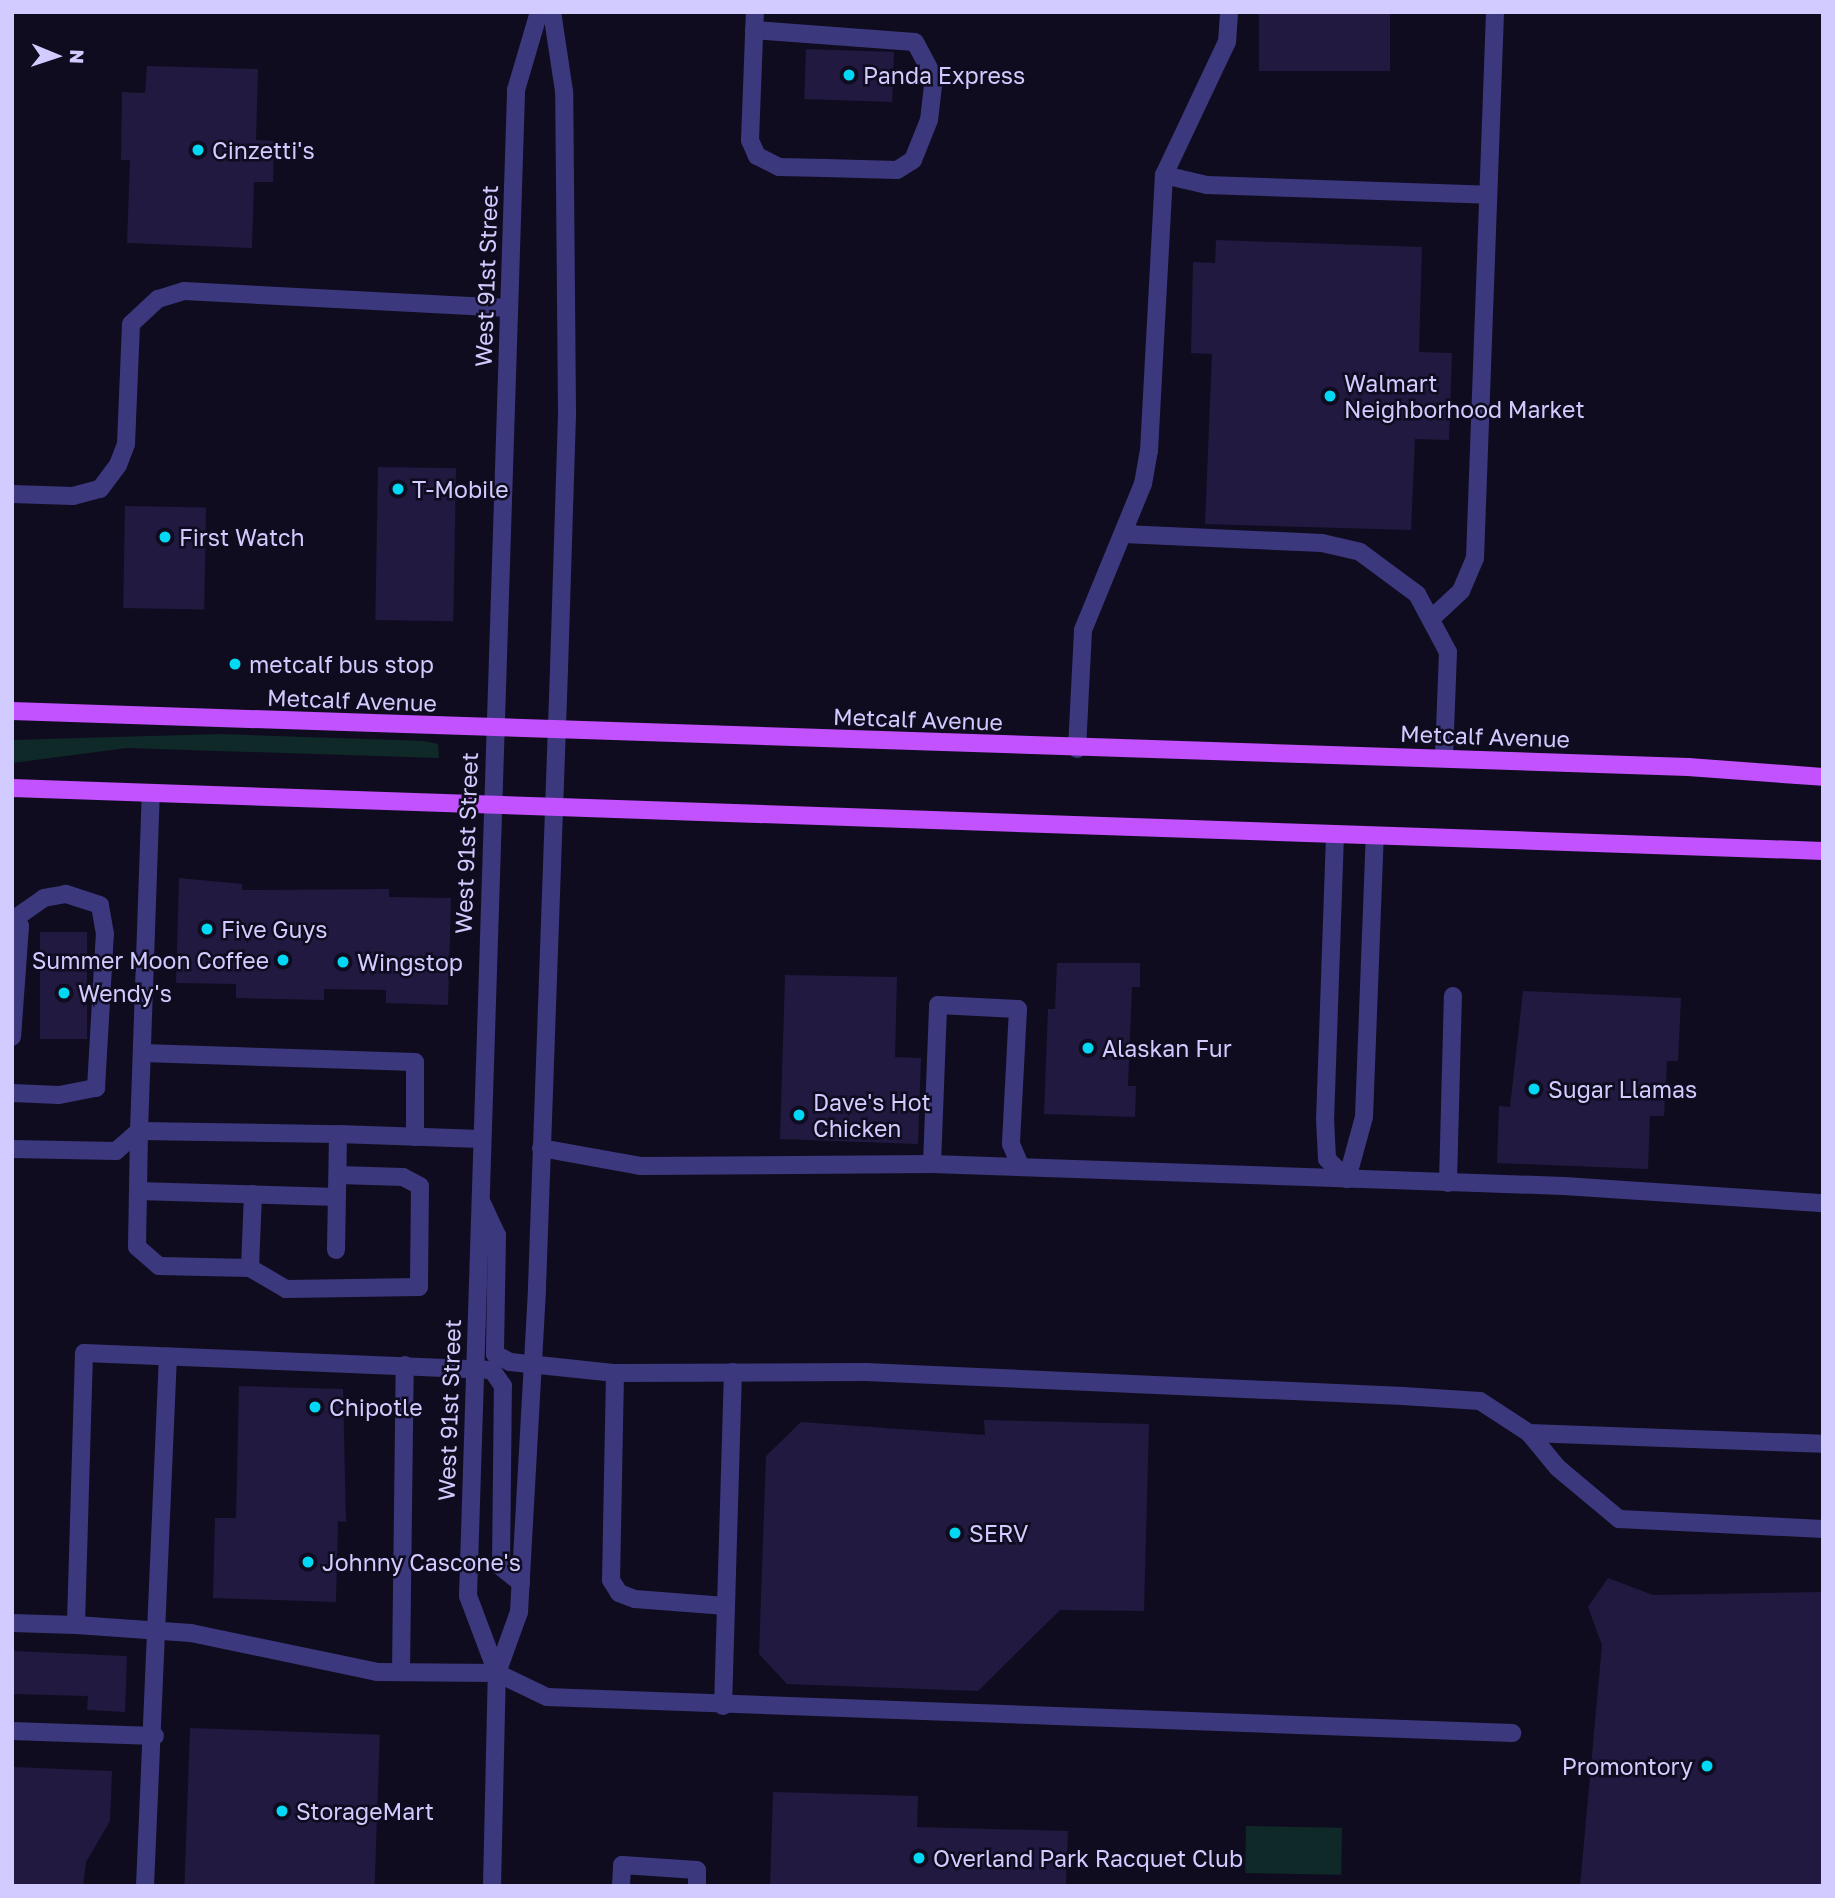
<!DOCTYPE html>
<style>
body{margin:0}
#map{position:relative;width:1835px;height:1898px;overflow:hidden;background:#100c1f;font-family:"Golos Text",sans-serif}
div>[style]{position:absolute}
.green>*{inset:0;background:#0f2928;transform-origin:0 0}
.building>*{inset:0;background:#211940;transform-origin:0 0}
.minor>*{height:18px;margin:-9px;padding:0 9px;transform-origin:9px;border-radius:9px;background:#3c387e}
.major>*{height:18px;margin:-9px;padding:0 9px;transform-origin:9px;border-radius:9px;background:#c152fe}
.dots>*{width:19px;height:19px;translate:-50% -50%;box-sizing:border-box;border:4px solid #100c1f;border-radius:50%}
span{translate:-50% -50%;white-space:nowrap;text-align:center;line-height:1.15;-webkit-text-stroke:5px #100c1f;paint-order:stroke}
.poi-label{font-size:23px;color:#d1cbff}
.left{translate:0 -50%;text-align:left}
.right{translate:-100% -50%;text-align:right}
.street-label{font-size:23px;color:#d1cbff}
.frame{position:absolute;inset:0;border:14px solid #d1cbff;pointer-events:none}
.north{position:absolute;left:21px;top:21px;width:70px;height:70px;-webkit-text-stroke:5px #100c1f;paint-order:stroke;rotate:92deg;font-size:19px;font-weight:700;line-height:28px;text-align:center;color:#d1cbff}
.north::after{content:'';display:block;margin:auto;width:24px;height:32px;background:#d1cbff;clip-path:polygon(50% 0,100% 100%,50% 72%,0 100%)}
</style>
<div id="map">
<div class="green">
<div style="clip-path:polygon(220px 734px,424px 741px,438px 744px,439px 758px,127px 748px,12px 763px,12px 740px)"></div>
<div style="left:1246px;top:1826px;width:96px;height:47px;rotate:1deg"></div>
</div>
<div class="building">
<div style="left:1259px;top:12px;width:131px;height:59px"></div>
<div style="left:806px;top:49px;width:88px;height:50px;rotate:2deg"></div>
<div style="clip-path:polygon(147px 66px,258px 69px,256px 140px,274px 141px,273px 182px,254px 182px,252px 248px,127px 243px,130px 160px,121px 160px,122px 92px,145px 93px)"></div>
<div style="clip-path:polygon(1216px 240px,1422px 247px,1419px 352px,1452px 353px,1449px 440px,1415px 439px,1411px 530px,1205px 524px,1212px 354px,1191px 353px,1193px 262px,1215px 263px)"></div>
<div style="left:378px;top:467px;width:78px;height:153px;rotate:1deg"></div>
<div style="left:125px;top:506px;width:81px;height:102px;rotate:1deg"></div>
<div style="clip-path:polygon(179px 878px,242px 884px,242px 890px,389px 889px,389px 897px,451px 898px,448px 1005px,386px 1003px,386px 990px,324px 989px,324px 1000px,236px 998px,236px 984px,176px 983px)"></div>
<div style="left:40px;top:932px;width:47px;height:107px"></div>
<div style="clip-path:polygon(1057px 963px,1140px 963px,1140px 987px,1132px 987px,1128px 1086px,1136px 1086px,1135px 1117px,1044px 1114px,1048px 1009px,1055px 1009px)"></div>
<div style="clip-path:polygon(785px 975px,897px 977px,895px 1057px,921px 1058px,918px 1144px,780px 1139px)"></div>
<div style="clip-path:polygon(1523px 991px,1681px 998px,1678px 1061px,1667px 1061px,1664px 1116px,1650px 1116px,1648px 1169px,1497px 1163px,1499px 1106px,1510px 1107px)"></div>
<div style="clip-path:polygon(239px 1386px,343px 1389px,346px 1522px,338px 1521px,336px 1602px,213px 1598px,215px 1518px,236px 1518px)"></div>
<div style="clip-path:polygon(984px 1420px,1149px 1424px,1144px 1611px,1060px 1610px,978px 1691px,787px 1684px,759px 1654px,766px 1456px,801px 1422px,985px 1435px)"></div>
<div style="clip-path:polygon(1608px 1578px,1653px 1595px,1823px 1592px,1823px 1886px,1580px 1886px,1602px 1645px,1588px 1607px)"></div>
<div style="clip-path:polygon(12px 1651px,127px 1656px,125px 1712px,87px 1710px,88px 1696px,12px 1694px)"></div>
<div style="left:190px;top:1728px;width:190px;height:158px;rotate:2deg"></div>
<div style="clip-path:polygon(14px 1767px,112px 1771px,110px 1821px,86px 1862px,83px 1886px,12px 1886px)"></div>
<div style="clip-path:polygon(773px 1792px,918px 1796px,917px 1827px,1068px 1831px,1066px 1886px,770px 1886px)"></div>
</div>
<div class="minor">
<div style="left:754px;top:30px;width:161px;rotate:4.3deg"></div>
<div style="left:915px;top:42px;width:40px;rotate:62deg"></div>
<div style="left:934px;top:77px;width:43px;rotate:96.6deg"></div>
<div style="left:929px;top:120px;width:43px;rotate:111.8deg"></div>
<div style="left:913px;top:160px;width:19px;rotate:148deg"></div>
<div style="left:897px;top:170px;width:72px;rotate:-178.4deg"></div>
<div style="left:825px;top:168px;width:46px;rotate:-178.8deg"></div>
<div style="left:779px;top:167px;width:25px;rotate:-153deg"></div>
<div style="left:757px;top:156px;width:17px;rotate:-114deg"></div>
<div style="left:750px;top:140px;width:128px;rotate:-87.8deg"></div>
<div style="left:1164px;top:175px;width:44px;rotate:13.1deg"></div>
<div style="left:1207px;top:185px;width:281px;rotate:2deg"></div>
<div style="left:12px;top:494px;width:61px;rotate:1.9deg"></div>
<div style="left:73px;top:496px;width:28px;rotate:-15deg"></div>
<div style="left:100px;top:489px;width:30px;rotate:-53deg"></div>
<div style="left:118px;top:465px;width:22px;rotate:-69deg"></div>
<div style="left:126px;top:444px;width:120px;rotate:-87.6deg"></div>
<div style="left:131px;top:324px;width:37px;rotate:-43deg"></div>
<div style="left:158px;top:299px;width:27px;rotate:-17deg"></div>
<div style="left:184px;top:291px;width:325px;rotate:3deg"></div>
<div style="left:1124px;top:534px;width:198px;rotate:2.6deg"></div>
<div style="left:1322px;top:543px;width:39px;rotate:13deg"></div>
<div style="left:1360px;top:552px;width:71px;rotate:36.4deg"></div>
<div style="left:1417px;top:594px;width:66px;rotate:61.9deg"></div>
<div style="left:1448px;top:652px;width:106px;rotate:92.2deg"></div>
<div style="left:1432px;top:618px;width:40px;rotate:-43deg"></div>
<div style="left:1461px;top:591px;width:36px;rotate:-67deg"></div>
<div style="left:1475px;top:558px;width:546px;rotate:-87.9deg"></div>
<div style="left:1077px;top:749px;width:119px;rotate:-87.1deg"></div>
<div style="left:1083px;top:630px;width:158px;rotate:-67.7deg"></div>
<div style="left:1143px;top:484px;width:34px;rotate:-80deg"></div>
<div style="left:1149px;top:451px;width:276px;rotate:-86.9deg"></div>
<div style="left:1164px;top:175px;width:147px;rotate:-64.7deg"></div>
<div style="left:1227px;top:42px;width:30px;rotate:-86deg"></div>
<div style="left:1335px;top:835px;width:283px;rotate:92deg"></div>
<div style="left:1325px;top:1118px;width:41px;rotate:87.2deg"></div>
<div style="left:1327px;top:1159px;width:28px;rotate:45deg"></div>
<div style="left:1347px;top:1179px;width:64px;rotate:-74.7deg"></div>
<div style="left:1364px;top:1117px;width:281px;rotate:-87.8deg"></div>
<div style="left:12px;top:920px;width:10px;rotate:37deg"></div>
<div style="left:20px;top:926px;width:111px;rotate:94.1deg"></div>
<div style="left:143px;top:1053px;width:272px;rotate:1.9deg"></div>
<div style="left:415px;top:1062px;width:75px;rotate:90deg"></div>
<div style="left:12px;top:1093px;width:47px;rotate:2.4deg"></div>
<div style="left:59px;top:1095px;width:38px;rotate:-11deg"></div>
<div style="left:96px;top:1088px;width:154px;rotate:-86.7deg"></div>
<div style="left:105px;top:934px;width:29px;rotate:-100deg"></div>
<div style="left:100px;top:905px;width:36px;rotate:-162deg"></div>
<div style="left:66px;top:894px;width:22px;rotate:170deg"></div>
<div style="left:44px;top:898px;width:38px;rotate:145deg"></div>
<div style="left:541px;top:1148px;width:102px;rotate:10.2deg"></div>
<div style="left:641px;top:1166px;width:291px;rotate:-0.4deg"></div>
<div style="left:932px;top:1164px;width:632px;rotate:1.99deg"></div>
<div style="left:1564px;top:1186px;width:260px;rotate:3.8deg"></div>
<div style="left:12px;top:1149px;width:104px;rotate:1.1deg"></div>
<div style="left:116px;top:1151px;width:30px;rotate:-41deg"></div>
<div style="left:139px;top:1131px;width:338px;rotate:-88deg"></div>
<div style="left:932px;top:1164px;width:159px;rotate:-87.8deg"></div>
<div style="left:938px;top:1005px;width:80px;rotate:2.9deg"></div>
<div style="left:1018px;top:1009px;width:135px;rotate:93deg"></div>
<div style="left:1011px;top:1144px;width:25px;rotate:67deg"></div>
<div style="left:338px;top:1175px;width:65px;rotate:1.8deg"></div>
<div style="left:403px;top:1177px;width:19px;rotate:28deg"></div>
<div style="left:420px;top:1186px;width:101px;rotate:90.6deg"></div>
<div style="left:419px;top:1287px;width:133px;rotate:179.1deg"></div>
<div style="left:286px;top:1289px;width:42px;rotate:-149.7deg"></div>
<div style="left:250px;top:1268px;width:91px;rotate:-178.7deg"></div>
<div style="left:159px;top:1266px;width:29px;rotate:-139deg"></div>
<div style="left:137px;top:1247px;width:116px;rotate:-89deg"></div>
<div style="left:139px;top:1131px;width:199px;rotate:0.9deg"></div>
<div style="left:1448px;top:1183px;width:187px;rotate:-88.5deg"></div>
<div style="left:138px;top:1191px;width:199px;rotate:1.7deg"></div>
<div style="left:481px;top:1201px;width:38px;rotate:65deg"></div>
<div style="left:497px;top:1235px;width:119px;rotate:91deg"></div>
<div style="left:495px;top:1354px;width:17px;rotate:28deg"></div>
<div style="left:510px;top:1362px;width:106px;rotate:6deg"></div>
<div style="left:615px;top:1373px;width:251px;rotate:-0.2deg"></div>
<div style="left:866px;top:1372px;width:538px;rotate:2.56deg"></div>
<div style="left:1403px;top:1396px;width:77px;rotate:3.7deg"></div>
<div style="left:1480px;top:1401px;width:59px;rotate:33.1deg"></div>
<div style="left:1529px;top:1433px;width:294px;rotate:2.1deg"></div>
<div style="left:336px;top:1250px;width:116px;rotate:-89deg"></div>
<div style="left:338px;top:1134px;width:143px;rotate:2deg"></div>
<div style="left:250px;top:1268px;width:74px;rotate:-87.7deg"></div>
<div style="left:615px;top:1373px;width:207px;rotate:91.1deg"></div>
<div style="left:611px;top:1580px;width:15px;rotate:58deg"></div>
<div style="left:619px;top:1593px;width:17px;rotate:21deg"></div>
<div style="left:635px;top:1599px;width:91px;rotate:4.4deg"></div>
<div style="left:726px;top:1606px;width:100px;rotate:91.7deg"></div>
<div style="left:1529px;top:1433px;width:45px;rotate:50.4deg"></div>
<div style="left:1558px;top:1468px;width:80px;rotate:39.9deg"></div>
<div style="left:1619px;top:1519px;width:204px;rotate:2.8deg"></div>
<div style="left:521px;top:1583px;width:26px;rotate:-141deg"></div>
<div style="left:501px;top:1567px;width:181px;rotate:-89.4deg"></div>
<div style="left:503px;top:1386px;width:19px;rotate:-125deg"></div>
<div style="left:492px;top:1370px;width:408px;rotate:-177.6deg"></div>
<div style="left:84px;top:1353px;width:272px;rotate:91.7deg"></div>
<div style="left:76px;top:1625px;width:115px;rotate:4deg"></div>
<div style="left:191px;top:1633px;width:190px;rotate:11.8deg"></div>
<div style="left:377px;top:1672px;width:120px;rotate:0.5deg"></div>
<div style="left:497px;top:1673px;width:55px;rotate:25.6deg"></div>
<div style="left:547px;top:1697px;width:966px;rotate:2.14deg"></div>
<div style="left:726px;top:1606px;width:234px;rotate:-88.3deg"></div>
<div style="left:12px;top:1623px;width:64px;rotate:1.8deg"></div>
<div style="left:401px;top:1672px;width:307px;rotate:-89.3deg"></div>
<div style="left:497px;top:1673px;width:82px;rotate:-110.6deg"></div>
<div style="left:468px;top:1596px;width:1507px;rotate:-88.17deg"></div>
<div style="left:516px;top:90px;width:81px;rotate:-73.6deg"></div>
<div style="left:12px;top:1731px;width:143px;rotate:2deg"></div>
<div style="left:145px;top:1886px;width:530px;rotate:-87.52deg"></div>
<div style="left:492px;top:1886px;width:213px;rotate:-88.7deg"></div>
<div style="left:497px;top:1673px;width:65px;rotate:-70.2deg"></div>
<div style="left:519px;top:1612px;width:325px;rotate:-86.8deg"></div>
<div style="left:537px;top:1287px;width:618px;rotate:-87.96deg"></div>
<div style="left:559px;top:669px;width:257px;rotate:-88.2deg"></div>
<div style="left:567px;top:412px;width:321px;rotate:-90.5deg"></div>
<div style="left:564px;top:91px;width:80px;rotate:-98.6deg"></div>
<div style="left:621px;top:1886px;width:21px;rotate:-87deg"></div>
<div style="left:622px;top:1865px;width:75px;rotate:3.8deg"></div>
<div style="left:697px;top:1870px;width:16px;rotate:90deg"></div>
</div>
<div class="major">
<div style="left:12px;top:711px;width:1677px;rotate:1.91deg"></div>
<div style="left:1688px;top:767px;width:135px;rotate:4.2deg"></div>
<div style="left:12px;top:788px;width:1812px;rotate:1.99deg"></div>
</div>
<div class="dots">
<div style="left:849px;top:75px;background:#02d7f3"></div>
<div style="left:198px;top:150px;background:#02d7f3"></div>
<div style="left:1330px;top:396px;background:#02d7f3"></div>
<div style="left:398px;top:489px;background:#02d7f3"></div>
<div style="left:165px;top:537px;background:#02d7f3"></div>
<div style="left:235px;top:664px;background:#02d7f3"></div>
<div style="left:207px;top:929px;background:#02d7f3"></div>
<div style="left:283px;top:960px;background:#02d7f3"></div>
<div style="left:343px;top:962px;background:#02d7f3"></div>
<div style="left:64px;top:993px;background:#02d7f3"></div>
<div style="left:1088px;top:1048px;background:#02d7f3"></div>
<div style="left:1534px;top:1089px;background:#02d7f3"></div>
<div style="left:799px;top:1115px;background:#02d7f3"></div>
<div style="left:315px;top:1407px;background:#02d7f3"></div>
<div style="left:955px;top:1533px;background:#02d7f3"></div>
<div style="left:308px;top:1562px;background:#02d7f3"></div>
<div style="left:1707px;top:1766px;background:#02d7f3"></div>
<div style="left:282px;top:1811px;background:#02d7f3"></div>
<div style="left:919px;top:1858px;background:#02d7f3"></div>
</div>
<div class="poi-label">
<span class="left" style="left:863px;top:75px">Panda Express</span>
<span class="left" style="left:212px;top:150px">Cinzetti's</span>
<span class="left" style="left:1344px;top:396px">Walmart<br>Neighborhood Market</span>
<span class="left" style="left:412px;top:489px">T-Mobile</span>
<span class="left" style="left:179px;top:537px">First Watch</span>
<span class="left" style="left:249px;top:664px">metcalf bus stop</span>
<span class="left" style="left:221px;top:929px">Five Guys</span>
<span class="right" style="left:269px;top:960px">Summer Moon Coffee</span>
<span class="left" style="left:357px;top:962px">Wingstop</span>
<span class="left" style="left:78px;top:993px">Wendy's</span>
<span class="left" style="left:1102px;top:1048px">Alaskan Fur</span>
<span class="left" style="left:1548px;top:1089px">Sugar Llamas</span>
<span class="left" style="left:813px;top:1115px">Dave's Hot<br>Chicken</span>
<span class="left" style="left:329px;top:1407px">Chipotle</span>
<span class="left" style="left:969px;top:1533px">SERV</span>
<span class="left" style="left:322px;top:1562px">Johnny Cascone's</span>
<span class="right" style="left:1693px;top:1766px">Promontory</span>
<span class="left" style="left:296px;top:1811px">StorageMart</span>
<span class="left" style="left:933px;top:1858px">Overland Park Racquet Club</span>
</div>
<div class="street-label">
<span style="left:486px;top:276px;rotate:-88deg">West 91st Street</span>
<span style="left:352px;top:700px;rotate:2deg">Metcalf Avenue</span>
<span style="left:918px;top:719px;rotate:2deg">Metcalf Avenue</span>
<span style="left:1485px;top:736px;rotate:2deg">Metcalf Avenue</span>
<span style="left:466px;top:843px;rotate:-88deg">West 91st Street</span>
<span style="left:449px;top:1410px;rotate:-88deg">West 91st Street</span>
</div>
<div class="frame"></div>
<div class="north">N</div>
</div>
